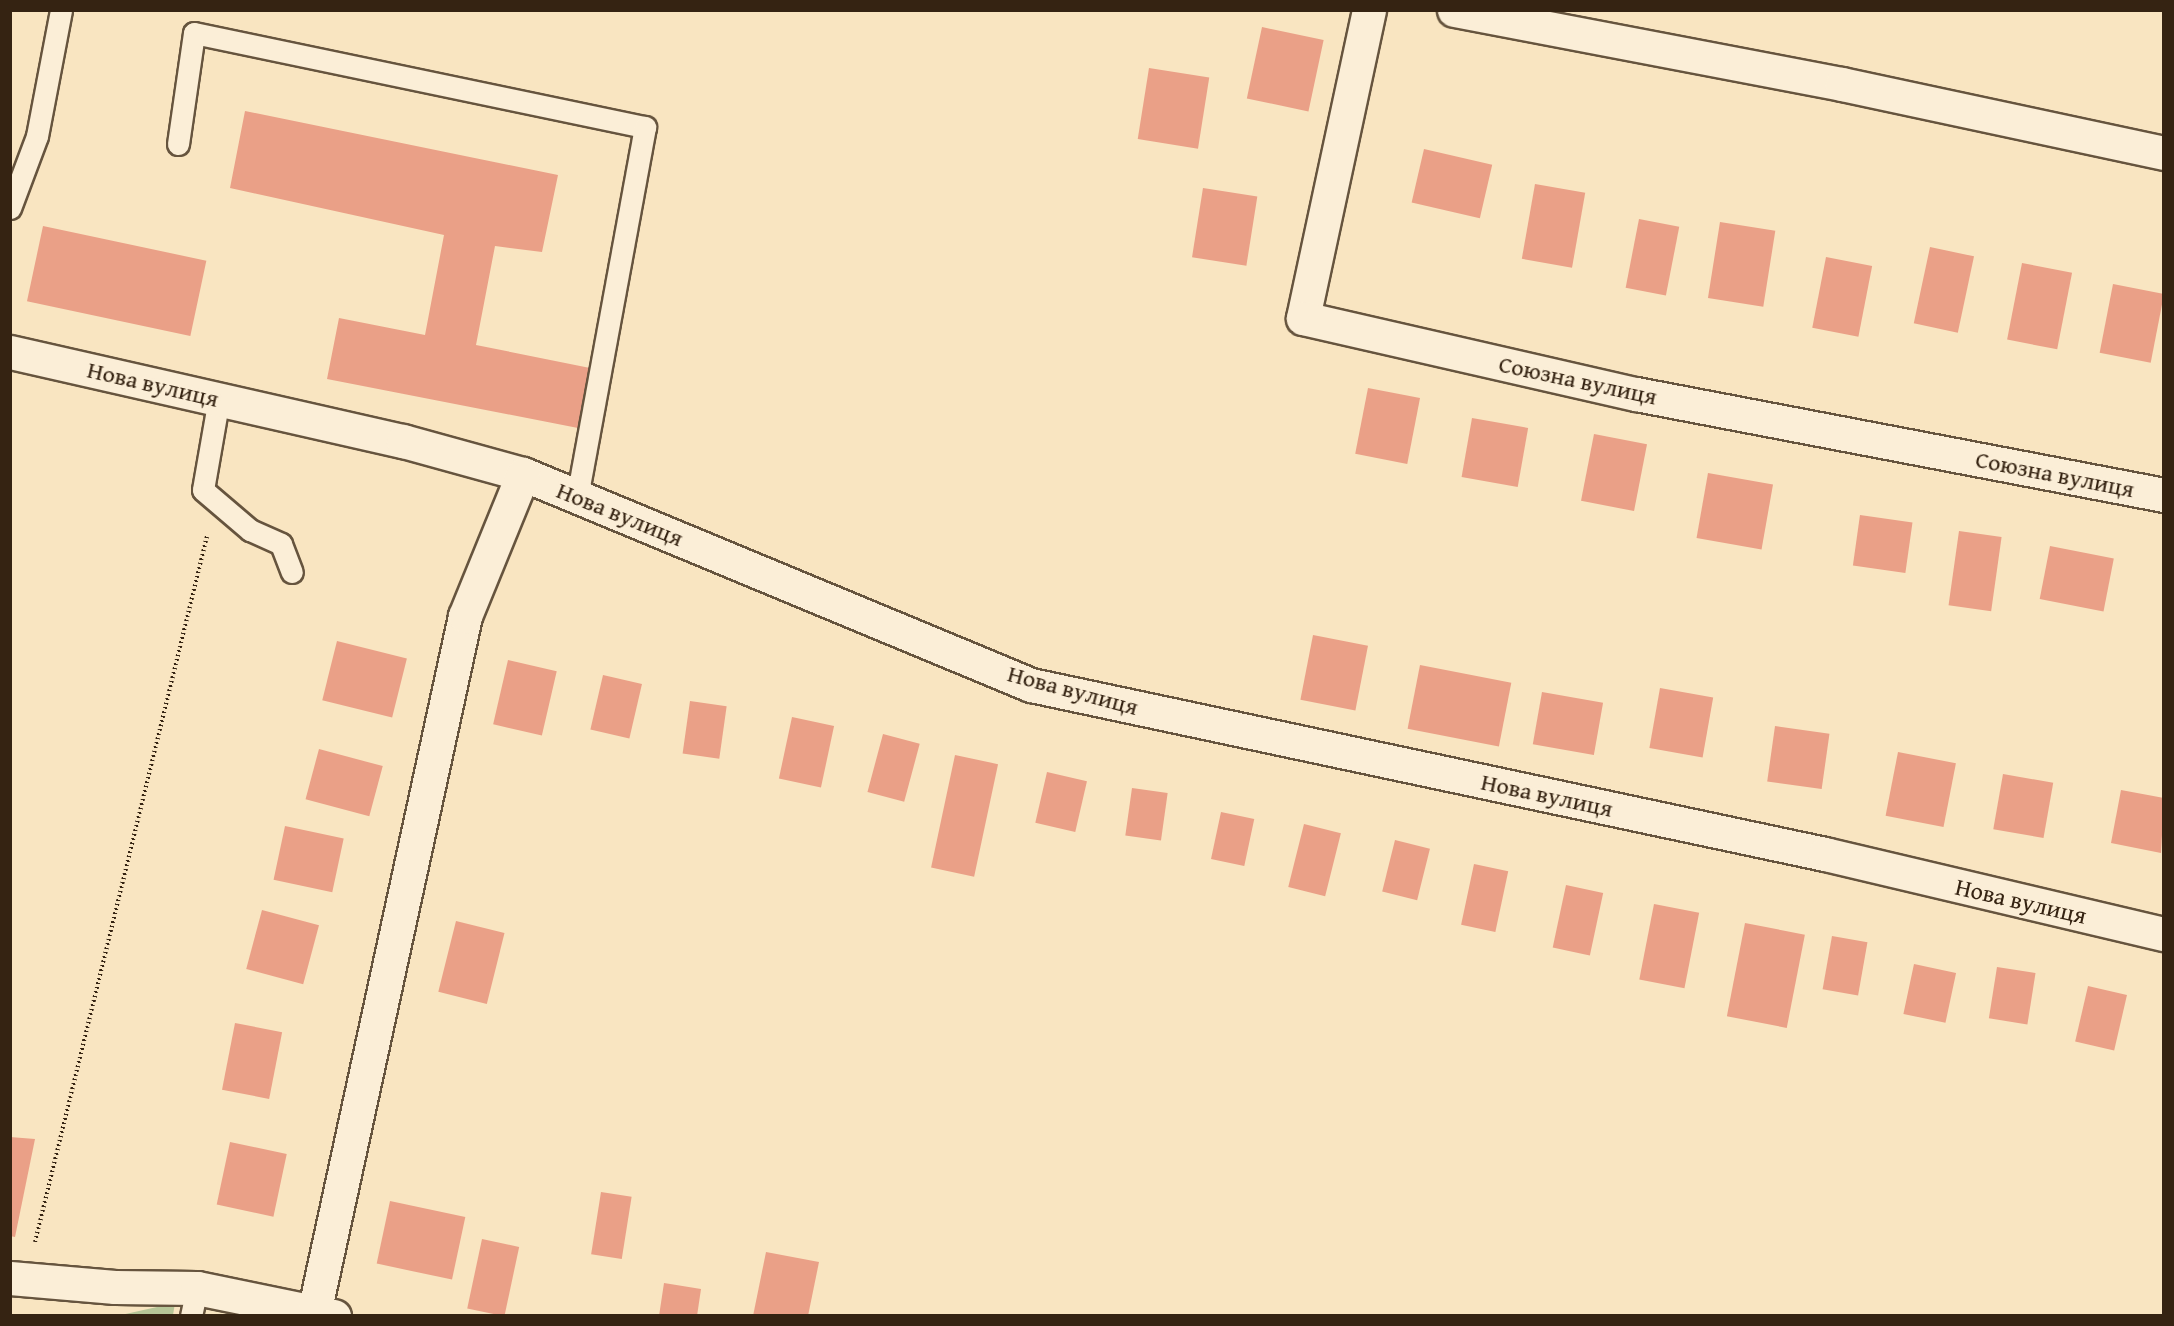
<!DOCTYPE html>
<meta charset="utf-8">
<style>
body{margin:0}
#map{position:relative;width:2174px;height:1326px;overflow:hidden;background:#f9e5c1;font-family:"Gentium Book Plus",serif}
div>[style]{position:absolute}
.green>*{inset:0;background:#b7c698}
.building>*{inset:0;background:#eaa087;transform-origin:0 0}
.path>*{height:4px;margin-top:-2px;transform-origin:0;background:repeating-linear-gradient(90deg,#352312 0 1.5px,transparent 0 4.5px)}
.roads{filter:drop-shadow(2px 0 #66543e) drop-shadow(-2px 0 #66543e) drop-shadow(0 2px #66543e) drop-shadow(0 -2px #66543e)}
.service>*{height:21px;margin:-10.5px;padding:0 10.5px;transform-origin:10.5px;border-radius:10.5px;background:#fbeed7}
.minor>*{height:33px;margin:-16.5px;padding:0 16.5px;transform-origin:16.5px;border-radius:16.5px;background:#fbeed7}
span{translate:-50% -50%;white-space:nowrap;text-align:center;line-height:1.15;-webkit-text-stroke:4.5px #fbeed7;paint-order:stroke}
.street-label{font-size:24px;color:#352312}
.frame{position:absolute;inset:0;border:12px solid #352312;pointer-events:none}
</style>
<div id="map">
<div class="green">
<div style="clip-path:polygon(175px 1303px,173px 1315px,121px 1315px)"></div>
</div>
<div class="building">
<div style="left:1262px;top:27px;width:63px;height:73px;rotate:12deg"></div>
<div style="left:1149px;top:68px;width:61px;height:72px;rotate:9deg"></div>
<div style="clip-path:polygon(245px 111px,558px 175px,542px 252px,495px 246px,476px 345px,590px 368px,578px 428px,327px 379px,339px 318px,425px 335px,444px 235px,230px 188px)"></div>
<div style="left:1424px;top:149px;width:70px;height:55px;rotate:13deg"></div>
<div style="left:1535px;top:184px;width:51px;height:76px;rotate:10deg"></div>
<div style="left:1203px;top:188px;width:55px;height:70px;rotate:9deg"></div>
<div style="left:1639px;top:219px;width:41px;height:70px;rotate:11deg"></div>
<div style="left:1720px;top:222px;width:56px;height:77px;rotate:9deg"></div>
<div style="left:43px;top:226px;width:167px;height:77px;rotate:12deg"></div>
<div style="left:1930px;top:247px;width:45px;height:78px;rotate:12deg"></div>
<div style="left:1826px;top:257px;width:47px;height:72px;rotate:11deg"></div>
<div style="left:2022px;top:263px;width:51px;height:78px;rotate:11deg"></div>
<div style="left:2113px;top:284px;width:52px;height:70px;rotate:11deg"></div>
<div style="left:1368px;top:388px;width:53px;height:67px;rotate:11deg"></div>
<div style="left:1472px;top:418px;width:57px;height:60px;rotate:10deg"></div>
<div style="left:1594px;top:434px;width:54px;height:68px;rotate:11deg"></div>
<div style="left:1708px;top:473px;width:66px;height:66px;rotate:10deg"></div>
<div style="left:1860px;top:515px;width:53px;height:51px;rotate:8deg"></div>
<div style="left:1959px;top:531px;width:43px;height:75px;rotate:8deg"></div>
<div style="left:2050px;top:546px;width:65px;height:54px;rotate:11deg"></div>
<div style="left:1313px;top:635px;width:56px;height:66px;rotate:11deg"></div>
<div style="left:337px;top:641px;width:72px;height:61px;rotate:14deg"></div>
<div style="left:508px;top:660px;width:50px;height:66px;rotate:13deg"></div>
<div style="left:1420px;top:665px;width:93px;height:65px;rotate:11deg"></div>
<div style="left:603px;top:675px;width:40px;height:56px;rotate:13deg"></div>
<div style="left:1660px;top:688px;width:54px;height:61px;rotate:10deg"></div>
<div style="left:1542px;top:692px;width:62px;height:53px;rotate:10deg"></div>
<div style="left:690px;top:701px;width:37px;height:53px;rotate:8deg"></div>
<div style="left:792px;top:717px;width:43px;height:63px;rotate:12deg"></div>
<div style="left:1775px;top:726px;width:55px;height:56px;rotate:8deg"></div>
<div style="left:883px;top:734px;width:38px;height:60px;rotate:15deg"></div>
<div style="left:319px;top:749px;width:66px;height:52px;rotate:15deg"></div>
<div style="left:1898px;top:752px;width:59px;height:65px;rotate:11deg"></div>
<div style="left:955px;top:755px;width:44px;height:115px;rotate:12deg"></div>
<div style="left:1047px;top:772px;width:41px;height:52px;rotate:13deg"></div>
<div style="left:2003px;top:774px;width:51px;height:56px;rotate:10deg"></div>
<div style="left:1132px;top:788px;width:36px;height:48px;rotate:8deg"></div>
<div style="clip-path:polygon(2121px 790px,2164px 798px,2161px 853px,2111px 843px)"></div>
<div style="left:1221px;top:812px;width:34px;height:48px;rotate:12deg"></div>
<div style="left:1304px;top:824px;width:38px;height:65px;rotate:14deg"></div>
<div style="left:285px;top:826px;width:60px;height:55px;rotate:12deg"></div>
<div style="left:1395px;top:840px;width:36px;height:53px;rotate:14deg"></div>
<div style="left:1474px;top:864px;width:35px;height:62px;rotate:12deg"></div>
<div style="left:1566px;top:885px;width:38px;height:64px;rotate:12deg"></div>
<div style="left:1654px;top:904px;width:46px;height:77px;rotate:11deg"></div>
<div style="left:262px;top:910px;width:59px;height:61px;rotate:15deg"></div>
<div style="left:456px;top:921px;width:50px;height:73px;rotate:14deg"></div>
<div style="left:1745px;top:923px;width:61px;height:95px;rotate:11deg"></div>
<div style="left:1832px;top:936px;width:36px;height:54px;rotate:10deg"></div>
<div style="left:1914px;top:964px;width:43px;height:51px;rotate:12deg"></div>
<div style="left:1997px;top:967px;width:39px;height:52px;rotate:9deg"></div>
<div style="left:2088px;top:986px;width:40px;height:57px;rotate:13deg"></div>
<div style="left:235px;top:1023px;width:48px;height:68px;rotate:11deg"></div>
<div style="clip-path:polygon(10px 1137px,35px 1139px,15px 1237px,10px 1236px)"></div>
<div style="left:230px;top:1142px;width:58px;height:64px;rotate:12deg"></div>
<div style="left:601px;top:1192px;width:31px;height:63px;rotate:9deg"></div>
<div style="left:390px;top:1201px;width:77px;height:64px;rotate:12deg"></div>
<div style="left:482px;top:1239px;width:38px;height:71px;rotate:12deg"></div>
<div style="clip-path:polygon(766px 1252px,819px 1262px,808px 1316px,753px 1316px)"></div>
<div style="clip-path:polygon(664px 1283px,701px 1289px,697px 1316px,659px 1316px)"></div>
</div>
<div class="path">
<div style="left:35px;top:1242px;width:727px;rotate:-76.31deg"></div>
</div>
<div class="roads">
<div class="service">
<div style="left:178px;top:144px;width:112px;rotate:-81.8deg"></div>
<div style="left:194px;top:33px;width:461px;rotate:11.8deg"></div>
<div style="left:645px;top:127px;width:375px;rotate:100.4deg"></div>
<div style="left:10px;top:208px;width:77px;rotate:-69.4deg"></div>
<div style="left:37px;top:136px;width:128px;rotate:-79.2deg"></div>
<div style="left:219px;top:398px;width:93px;rotate:99.9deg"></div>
<div style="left:203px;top:490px;width:62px;rotate:40.4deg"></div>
<div style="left:250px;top:530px;width:34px;rotate:24deg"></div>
<div style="left:281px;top:544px;width:30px;rotate:69deg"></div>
<div style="left:191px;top:1316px;width:29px;rotate:-78deg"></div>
</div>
<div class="minor">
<div style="left:1369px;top:10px;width:315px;rotate:102.1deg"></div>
<div style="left:1303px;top:318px;width:342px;rotate:12.9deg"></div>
<div style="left:1636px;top:394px;width:538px;rotate:10.83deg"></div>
<div style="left:1454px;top:10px;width:395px;rotate:10.8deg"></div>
<div style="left:1842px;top:84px;width:329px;rotate:12.1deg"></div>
<div style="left:10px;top:352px;width:403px;rotate:12.8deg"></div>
<div style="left:403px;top:441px;width:124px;rotate:15.4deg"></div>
<div style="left:523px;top:474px;width:550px;rotate:22.56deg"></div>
<div style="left:1031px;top:685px;width:812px;rotate:12.02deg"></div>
<div style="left:1825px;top:854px;width:348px;rotate:13.3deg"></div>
<div style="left:10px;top:1278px;width:105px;rotate:4.9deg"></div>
<div style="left:115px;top:1287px;width:82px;rotate:0.7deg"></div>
<div style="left:197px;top:1288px;width:140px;rotate:11.6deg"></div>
<div style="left:315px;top:1308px;width:708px;rotate:-77.77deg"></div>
<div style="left:465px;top:616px;width:153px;rotate:-67.8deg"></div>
</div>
</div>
<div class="street-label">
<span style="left:1578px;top:380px;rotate:12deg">Союзна вулиця</span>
<span style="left:153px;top:384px;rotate:13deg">Нова вулиця</span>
<span style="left:2055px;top:474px;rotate:11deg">Союзна вулиця</span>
<span style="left:620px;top:514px;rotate:22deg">Нова вулиця</span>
<span style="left:1073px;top:690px;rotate:15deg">Нова вулиця</span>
<span style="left:1547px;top:795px;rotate:12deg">Нова вулиця</span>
<span style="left:2021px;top:901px;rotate:13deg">Нова вулиця</span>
</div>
<div class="frame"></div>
</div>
